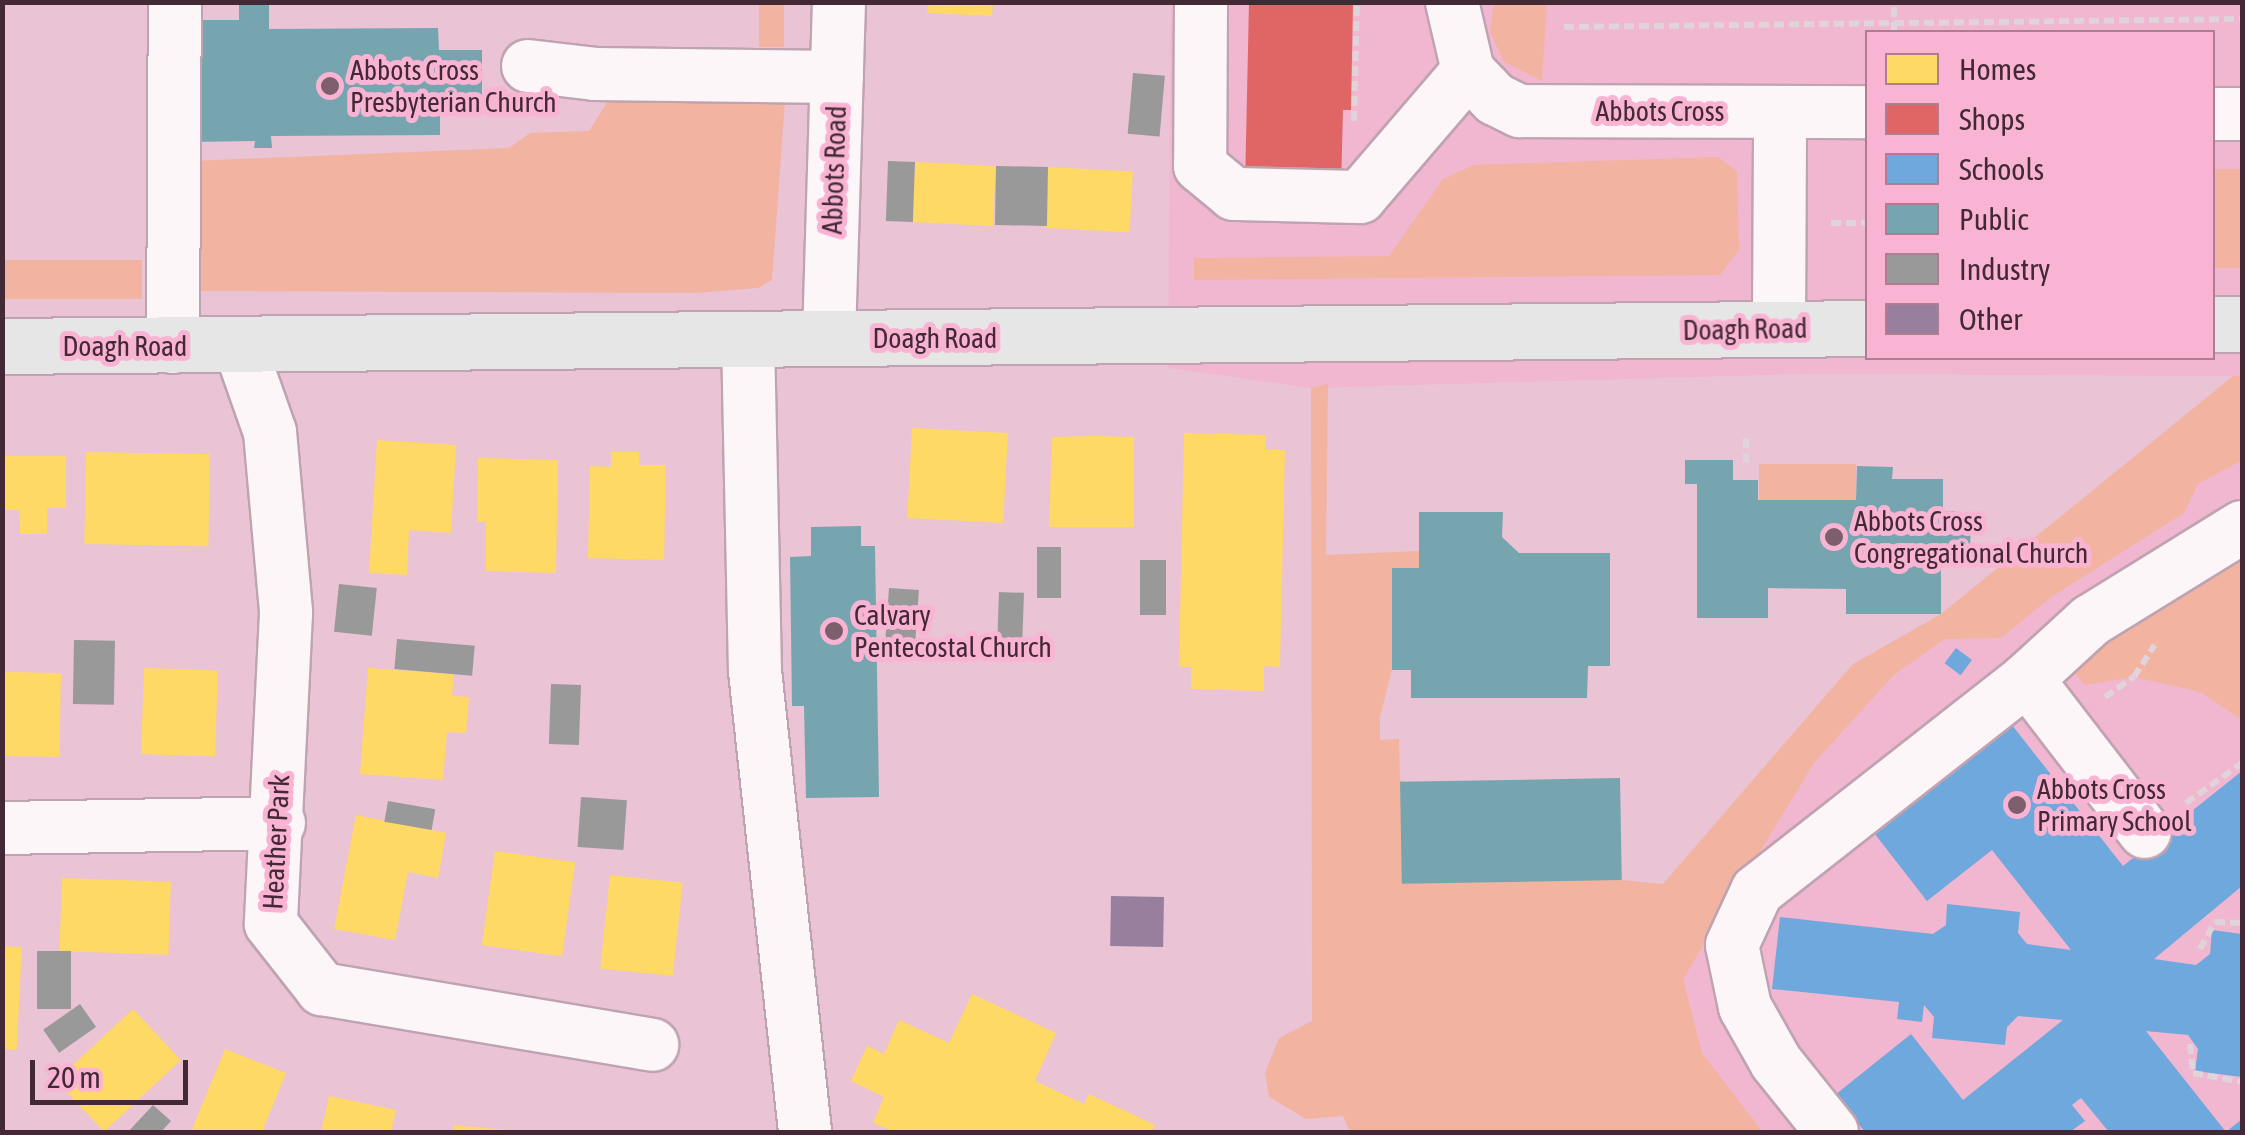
<!DOCTYPE html>
<style>
body{margin:0}
#map{position:relative;width:2245px;height:1135px;overflow:hidden;background:#eac3d4;font-family:"Asap Condensed",sans-serif}
div>[style]{position:absolute}
.built>*{inset:0;background:#f1b6d0}
.green>*{inset:0;background:#f2b4a0;transform-origin:0 0}
.homes>*{inset:0;background:#ffd966;transform-origin:0 0}
.shops>*{inset:0;background:#e06666}
.schools>*{inset:0;background:#6fa8dc;transform-origin:0 0}
.public>*{inset:0;background:#76a5af;transform-origin:0 0}
.industry>*{inset:0;background:#999;transform-origin:0 0}
.building>*{inset:0;background:#987f9d;transform-origin:0 0}
.path>*{height:6px;margin-top:-3px;transform-origin:0;background:repeating-linear-gradient(90deg,#e0d3d9 0 10px,transparent 0 15px)}
.roads{filter:drop-shadow(2px 0 #c0a3b0) drop-shadow(-2px 0 #c0a3b0) drop-shadow(0 2px #c0a3b0) drop-shadow(0 -2px #c0a3b0)}
.minor>*{height:52px;margin:-26px;padding:0 26px;transform-origin:26px;border-radius:26px;background:#fcf6f9}
.major>*{height:55px;margin:-27.5px;padding:0 27.5px;transform-origin:27.5px;border-radius:27.5px;background:#e6e6e7}
.dots>*{width:28px;height:28px;translate:-50% -50%;box-sizing:border-box;border:5px solid #f9b4d3;border-radius:50%}
span{translate:-50% -50%;white-space:nowrap;text-align:center;line-height:1.15;-webkit-text-stroke:10px #f9b4d3;paint-order:stroke}
.poi-label{font-size:28px;color:#432835}
.left{translate:0 -50%;text-align:left}
.street-label{font-size:28px;color:#432835}
.frame{position:absolute;inset:0;border:5px solid #432835;pointer-events:none}
.legend{position:absolute;left:1865px;top:30px;width:350px;height:330px;box-sizing:border-box;background:#f9b4d3;border:2px solid #b07c94;margin:0;padding:12px 18px;list-style:none;font-size:30px;color:#432835}
.legend li{display:flex;align-items:center;gap:20px;height:50px}
.legend b{width:50px;border:2px solid #b07c94}
.scale{position:absolute;left:30px;top:1060px;width:158px;height:45px;box-sizing:border-box;border:5px solid #432835;border-top:0;padding-left:12px;font-size:30px;line-height:35px;white-space:nowrap;color:#432835;-webkit-text-stroke:8px #f9b4d3;paint-order:stroke}
</style>
<div id="map">
<div class="built">
<div style="clip-path:polygon(evenodd,1171px 3px,2242px 3px,2242px 376px,1801px 374px,1311px 388px,1168px 368px,1171px 3px,1868px 32px,2212px 32px,2212px 358px,1868px 358px,1868px 32px)"></div>
<div style="clip-path:polygon(2242px 431px,2242px 1132px,1552px 1132px,1814px 763px,1894px 675px)"></div>
</div>
<div class="green">
<div style="left:759px;top:3px;width:25px;height:44px"></div>
<div style="clip-path:polygon(1494px 3px,1547px 3px,1542px 81px,1504px 62px,1490px 32px)"></div>
<div style="clip-path:polygon(611px 96px,785px 101px,772px 280px,758px 288px,695px 293px,194px 291px,190px 161px,509px 148px,530px 133px,589px 131px)"></div>
<div style="clip-path:polygon(1718px 157px,1737px 171px,1739px 250px,1720px 275px,1194px 280px,1194px 258px,1389px 256px,1443px 179px,1474px 165px)"></div>
<div style="left:2213px;top:169px;width:29px;height:99px"></div>
<div style="left:2px;top:260px;width:140px;height:39px"></div>
<div style="clip-path:polygon(2233px 376px,2242px 376px,2242px 460px,2198px 484px,2184px 513px,2051px 597px,2001px 638px,1945px 639px,1894px 675px,1814px 763px,1683px 979px,1702px 1053px,1763px 1132px,1350px 1132px,1343px 1116px,1306px 1119px,1269px 1097px,1265px 1073px,1279px 1038px,1312px 1021px,1311px 388px,1328px 384px,1326px 555px,1419px 551px,1419px 568px,1392px 569px,1392px 670px,1380px 717px,1380px 740px,1399px 739px,1400px 780px,1621px 880px,1663px 884px,1853px 664px,1941px 614px)"></div>
<div style="left:1759px;top:464px;width:97px;height:36px"></div>
<div style="clip-path:polygon(2242px 553px,2242px 720px,2200px 692px,2134px 677px,2085px 685px,2070px 668px,2153px 601px)"></div>
</div>
<div class="homes">
<div style="clip-path:polygon(928px 2px,993px 2px,992px 16px,927px 13px)"></div>
<div style="left:915px;top:162px;width:81px;height:60px;rotate:3deg"></div>
<div style="left:1048px;top:167px;width:85px;height:61px;rotate:3deg"></div>
<div style="left:912px;top:428px;width:96px;height:90px;rotate:3deg"></div>
<div style="clip-path:polygon(1184px 433px,1266px 435px,1265px 450px,1285px 450px,1280px 667px,1264px 666px,1264px 691px,1191px 689px,1191px 667px,1179px 667px)"></div>
<div style="clip-path:polygon(1094px 436px,1134px 437px,1134px 527px,1049px 527px,1052px 437px)"></div>
<div style="clip-path:polygon(377px 440px,456px 445px,451px 533px,409px 530px,407px 575px,369px 573px)"></div>
<div style="left:86px;top:452px;width:124px;height:92px;rotate:1deg"></div>
<div style="clip-path:polygon(611px 452px,639px 452px,639px 465px,666px 465px,664px 560px,588px 558px,590px 466px,611px 467px)"></div>
<div style="clip-path:polygon(2px 456px,66px 456px,66px 508px,47px 508px,47px 534px,20px 534px,19px 510px,2px 510px)"></div>
<div style="clip-path:polygon(478px 458px,558px 460px,556px 573px,486px 571px,486px 522px,477px 522px)"></div>
<div style="left:144px;top:668px;width:74px;height:86px;rotate:2deg"></div>
<div style="clip-path:polygon(368px 668px,454px 674px,452px 696px,469px 697px,466px 733px,447px 732px,443px 780px,360px 774px)"></div>
<div style="left:2px;top:672px;width:59px;height:84px;rotate:1deg"></div>
<div style="clip-path:polygon(356px 815px,446px 833px,438px 878px,408px 872px,395px 940px,334px 929px)"></div>
<div style="left:495px;top:851px;width:81px;height:95px;rotate:8deg"></div>
<div style="left:610px;top:875px;width:73px;height:94px;rotate:6deg"></div>
<div style="left:62px;top:878px;width:109px;height:73px;rotate:2deg"></div>
<div style="left:2px;top:946px;width:20px;height:103px;rotate:3deg"></div>
<div style="clip-path:polygon(972px 994px,1056px 1033px,1035px 1081px,1084px 1104px,1089px 1094px,1155px 1125px,1151px 1132px,895px 1132px,873px 1123px,884px 1097px,851px 1081px,867px 1046px,884px 1054px,899px 1020px,949px 1043px)"></div>
<div style="left:133px;top:1009px;width:70px;height:105px;rotate:47deg"></div>
<div style="clip-path:polygon(225px 1049px,286px 1073px,262px 1132px,191px 1132px)"></div>
<div style="clip-path:polygon(329px 1096px,396px 1110px,391px 1132px,321px 1132px)"></div>
<div style="clip-path:polygon(453px 1125px,507px 1130px,507px 1132px,453px 1132px)"></div>
</div>
<div class="shops">
<div style="clip-path:polygon(1249px 2px,1353px 2px,1351px 110px,1343px 110px,1341px 190px,1245px 187px)"></div>
</div>
<div class="schools">
<div style="left:1956px;top:648px;width:20px;height:19px;rotate:37deg"></div>
<div style="clip-path:polygon(2008px 720px,2123px 866px,2242px 771px,2242px 886px,2154px 959px,2196px 965px,2210px 954px,2212px 930px,2242px 934px,2242px 1077px,2195px 1071px,2198px 1049px,2188px 1035px,2146px 1031px,2226px 1132px,2242px 1119px,2242px 1132px,2109px 1132px,2081px 1098px,2072px 1105px,2085px 1121px,2070px 1132px,1865px 1132px,1835px 1095px,1911px 1034px,1963px 1100px,2063px 1020px,2018px 1016px,2007px 1027px,2005px 1045px,1932px 1038px,1934px 1017px,1924px 1005px,1922px 1022px,1897px 1019px,1899px 1002px,1772px 989px,1780px 917px,1933px 934px,1946px 925px,1947px 904px,2020px 912px,2018px 933px,2027px 944px,2071px 950px,1992px 850px,1927px 901px,1871px 829px)"></div>
</div>
<div class="public">
<div style="clip-path:polygon(239px 2px,269px 2px,269px 29px,438px 28px,439px 50px,482px 50px,482px 110px,440px 110px,440px 135px,271px 136px,272px 148px,254px 148px,255px 141px,189px 142px,186px 20px,239px 20px)"></div>
<div style="clip-path:polygon(1685px 460px,1733px 460px,1733px 480px,1758px 480px,1758px 500px,1856px 500px,1857px 466px,1893px 467px,1892px 479px,1943px 479px,1943px 511px,1956px 511px,1971px 526px,1970px 548px,1941px 560px,1941px 614px,1846px 614px,1846px 589px,1768px 588px,1768px 618px,1697px 618px,1697px 484px,1685px 484px)"></div>
<div style="clip-path:polygon(1419px 512px,1503px 512px,1502px 537px,1519px 553px,1610px 553px,1610px 666px,1588px 666px,1587px 698px,1411px 698px,1411px 670px,1392px 670px,1392px 568px,1419px 568px)"></div>
<div style="clip-path:polygon(861px 526px,861px 546px,875px 546px,879px 797px,806px 798px,804px 706px,792px 706px,790px 557px,811px 556px,811px 527px)"></div>
<div style="left:1620px;top:778px;width:102px;height:220px;rotate:89deg"></div>
</div>
<div class="industry">
<div style="left:1133px;top:73px;width:32px;height:61px;rotate:5deg"></div>
<div style="left:888px;top:161px;width:27px;height:60px;rotate:2deg"></div>
<div style="left:996px;top:166px;width:52px;height:59px;rotate:1deg"></div>
<div style="left:1037px;top:547px;width:24px;height:51px"></div>
<div style="left:1140px;top:560px;width:26px;height:55px"></div>
<div style="left:339px;top:584px;width:38px;height:48px;rotate:6deg"></div>
<div style="left:889px;top:588px;width:30px;height:59px;rotate:4deg"></div>
<div style="left:999px;top:592px;width:25px;height:52px;rotate:2deg"></div>
<div style="left:397px;top:639px;width:78px;height:30px;rotate:5deg"></div>
<div style="left:74px;top:640px;width:41px;height:64px;rotate:1deg"></div>
<div style="left:551px;top:684px;width:30px;height:60px;rotate:2deg"></div>
<div style="left:581px;top:797px;width:46px;height:50px;rotate:4deg"></div>
<div style="left:388px;top:801px;width:48px;height:21px;rotate:10deg"></div>
<div style="left:37px;top:951px;width:34px;height:58px"></div>
<div style="left:80px;top:1004px;width:28px;height:45px;rotate:55deg"></div>
<div style="clip-path:polygon(153px 1105px,171px 1121px,161px 1132px,128px 1132px)"></div>
</div>
<div class="building">
<div style="left:1111px;top:896px;width:53px;height:50px;rotate:1deg"></div>
</div>
<div class="path">
<div style="left:1564px;top:27px;width:678px;rotate:-0.68deg"></div>
<div style="left:1894px;top:32px;width:30px;rotate:-90deg"></div>
<div style="left:1354px;top:121px;width:119px;rotate:-88.6deg"></div>
<div style="left:1831px;top:223px;width:37px"></div>
<div style="left:1746px;top:463px;width:25px;rotate:-90deg"></div>
<div style="left:2105px;top:697px;width:35px;rotate:-35deg"></div>
<div style="left:2134px;top:677px;width:38px;rotate:-57deg"></div>
<div style="left:2186px;top:803px;width:69px;rotate:-35.5deg"></div>
<div style="left:2200px;top:949px;width:31px;rotate:-61deg"></div>
<div style="left:2215px;top:922px;width:27px;rotate:2deg"></div>
<div style="left:2190px;top:1044px;width:29px;rotate:84deg"></div>
<div style="left:2193px;top:1073px;width:50px;rotate:10.4deg"></div>
</div>
<div class="roads">
<div class="minor">
<div style="left:1201px;top:2px;width:164px;rotate:90.3deg"></div>
<div style="left:1200px;top:166px;width:44px;rotate:39.5deg"></div>
<div style="left:1234px;top:194px;width:126px;rotate:1.4deg"></div>
<div style="left:1360px;top:197px;width:166px;rotate:-49.4deg"></div>
<div style="left:1452px;top:2px;width:71px;rotate:76.9deg"></div>
<div style="left:1468px;top:71px;width:39px;rotate:46deg"></div>
<div style="left:1495px;top:99px;width:28px;rotate:26deg"></div>
<div style="left:1520px;top:111px;width:348px;rotate:0.2deg"></div>
<div style="left:528px;top:66px;width:67px;rotate:6.8deg"></div>
<div style="left:595px;top:74px;width:242px;rotate:0.7deg"></div>
<div style="left:2212px;top:114px;width:30px"></div>
<div style="left:1779px;top:327px;width:215px;rotate:-89.7deg"></div>
<div style="left:748px;top:338px;width:333px;rotate:88.8deg"></div>
<div style="left:755px;top:671px;width:464px;rotate:83.8deg"></div>
<div style="left:829px;top:338px;width:336px;rotate:-88.3deg"></div>
<div style="left:173px;top:347px;width:345px;rotate:-89.7deg"></div>
<div style="left:240px;top:347px;width:90px;rotate:70.6deg"></div>
<div style="left:270px;top:432px;width:182px;rotate:84.9deg"></div>
<div style="left:286px;top:613px;width:311px;rotate:92.8deg"></div>
<div style="left:271px;top:924px;width:83px;rotate:51.9deg"></div>
<div style="left:322px;top:989px;width:335px;rotate:9.6deg"></div>
<div style="left:2027px;top:679px;width:193px;rotate:52.4deg"></div>
<div style="left:2px;top:828px;width:277px;rotate:-1deg"></div>
<div style="left:1832px;top:1132px;width:90px;rotate:-128.7deg"></div>
<div style="left:1776px;top:1062px;width:63px;rotate:-119.4deg"></div>
<div style="left:1745px;top:1007px;width:63px;rotate:-101.8deg"></div>
<div style="left:1732px;top:945px;width:60px;rotate:-65.2deg"></div>
<div style="left:1757px;top:891px;width:343px;rotate:-38.1deg"></div>
<div style="left:2027px;top:679px;width:86px;rotate:-42.6deg"></div>
<div style="left:2090px;top:621px;width:179px;rotate:-31.7deg"></div>
</div>
<div class="major">
<div style="left:2212px;top:324px;width:30px"></div>
<div style="left:2px;top:346px;width:1866px;rotate:-0.55deg"></div>
</div>
</div>
<div class="dots">
<div style="left:330px;top:86px;background:#7d5e6d"></div>
<div style="left:1834px;top:537px;background:#7d5e6d"></div>
<div style="left:834px;top:631px;background:#7d5e6d"></div>
<div style="left:2017px;top:805px;background:#7d5e6d"></div>
</div>
<div class="poi-label">
<span class="left" style="left:350px;top:86px">Abbots Cross<br>Presbyterian Church</span>
<span class="left" style="left:1854px;top:537px">Abbots Cross<br>Congregational Church</span>
<span class="left" style="left:854px;top:631px">Calvary<br>Pentecostal Church</span>
<span class="left" style="left:2037px;top:805px">Abbots Cross<br>Primary School</span>
</div>
<div class="street-label">
<span style="left:1660px;top:111px">Abbots Cross</span>
<span style="left:834px;top:170px;rotate:-88deg">Abbots Road</span>
<span style="left:1745px;top:329px;rotate:-1deg">Doagh Road</span>
<span style="left:935px;top:338px">Doagh Road</span>
<span style="left:125px;top:346px">Doagh Road</span>
<span style="left:276px;top:842px;rotate:-87deg">Heather Park</span>
</div>
<div class="frame"></div>
<ul class="legend">
<li><b style="height:28px;background:#ffd966"></b>Homes</li>
<li><b style="height:28px;background:#e06666"></b>Shops</li>
<li><b style="height:28px;background:#6fa8dc"></b>Schools</li>
<li><b style="height:28px;background:#76a5af"></b>Public</li>
<li><b style="height:28px;background:#999"></b>Industry</li>
<li><b style="height:28px;background:#987f9d"></b>Other</li>
</ul>
<div class="scale">20 m</div>
</div>
